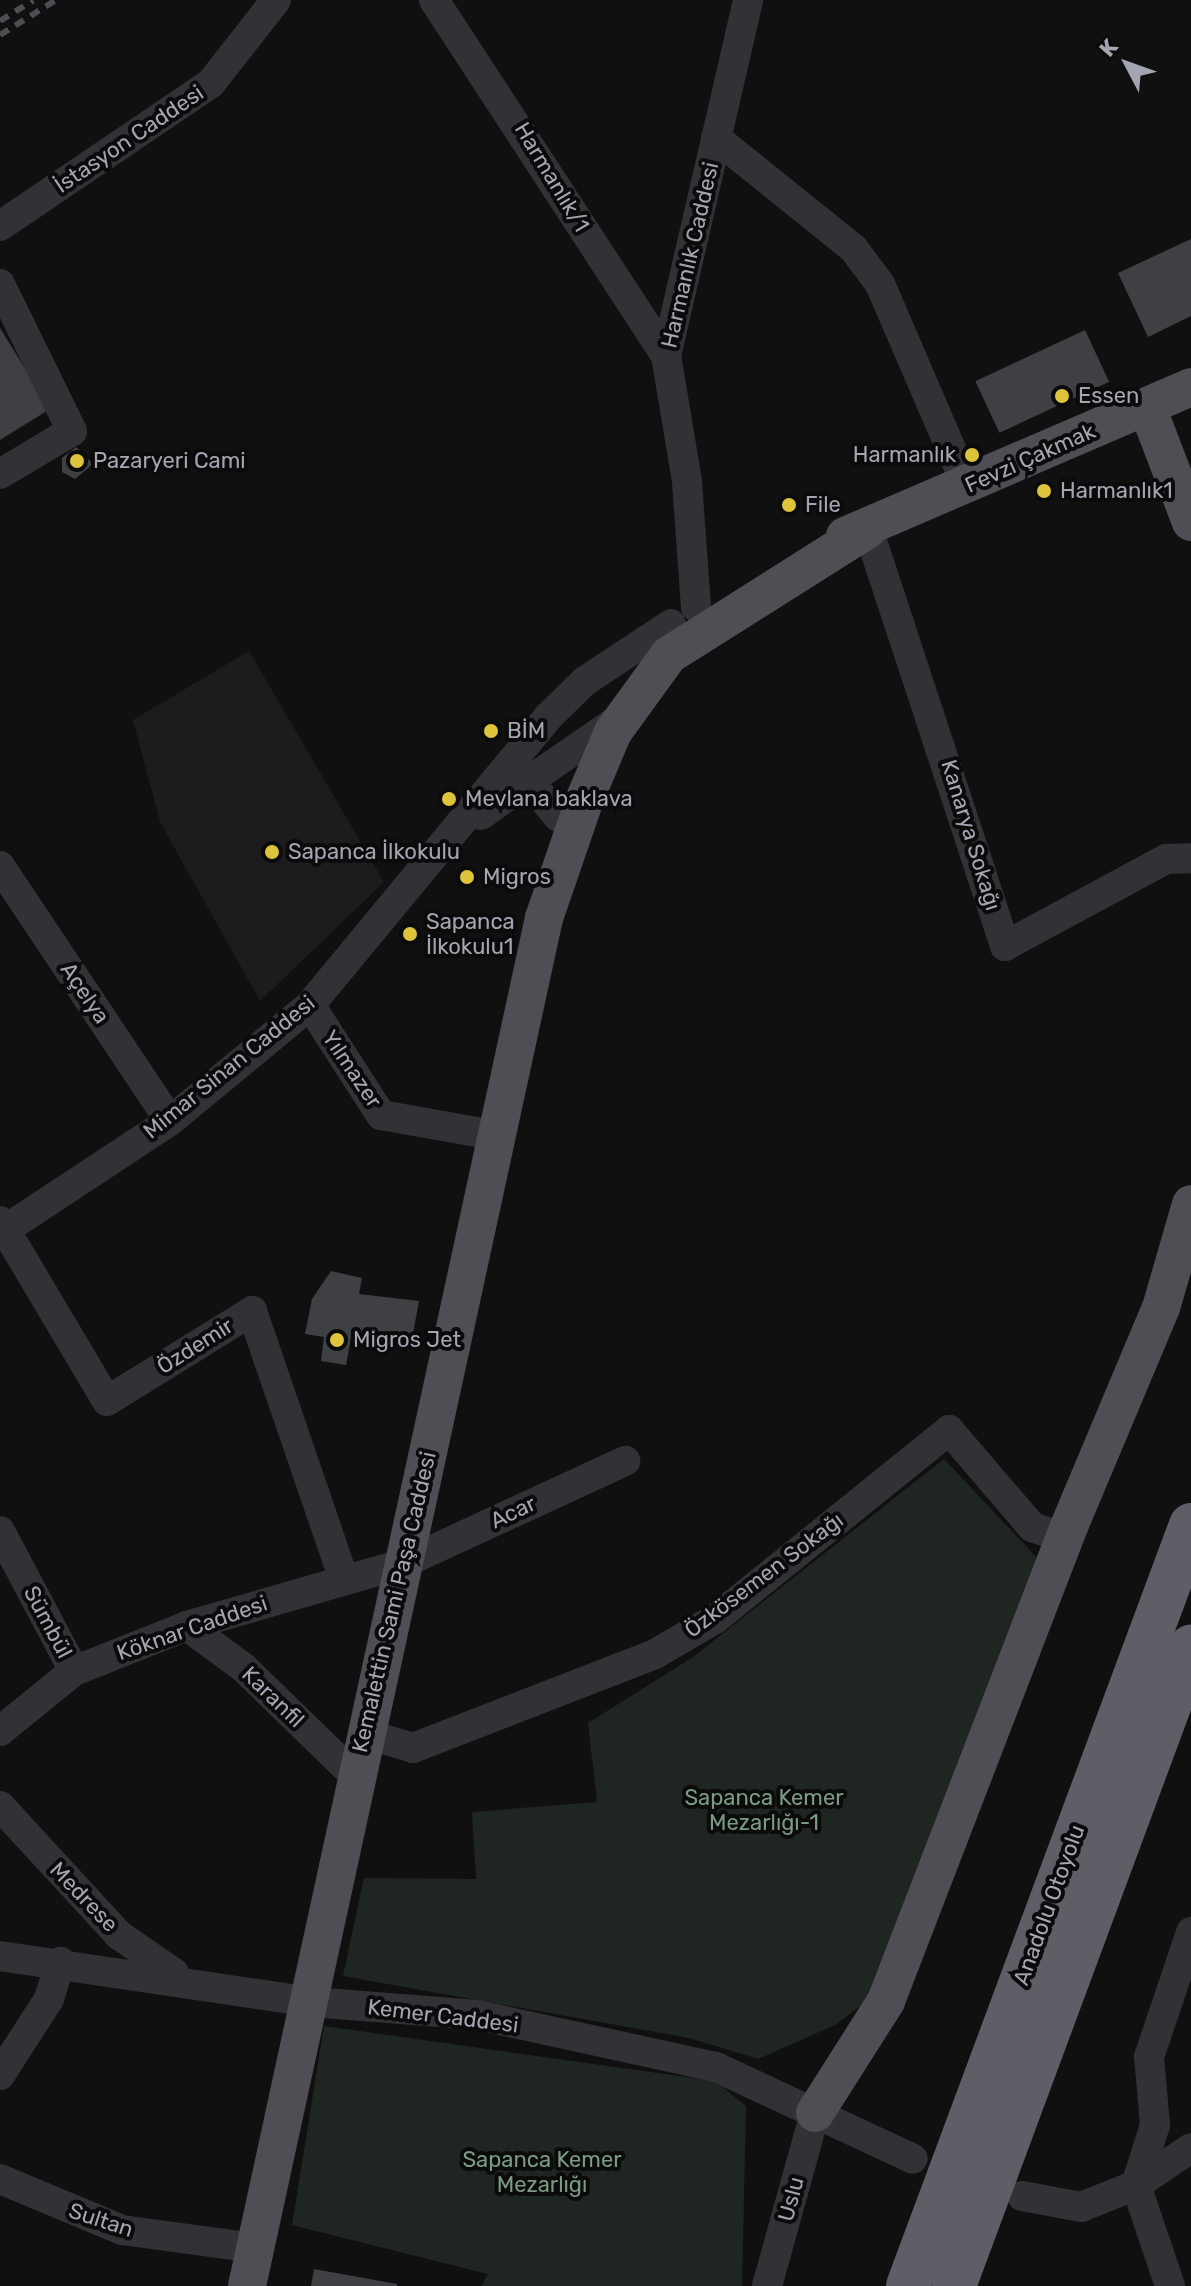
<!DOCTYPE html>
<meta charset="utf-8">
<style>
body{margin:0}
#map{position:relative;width:1191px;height:2286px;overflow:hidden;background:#101011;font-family:Rubik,sans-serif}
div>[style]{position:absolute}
.built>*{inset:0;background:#1c1c1e}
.green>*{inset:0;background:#1f2520}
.building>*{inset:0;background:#3f4044;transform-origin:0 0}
.minor>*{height:30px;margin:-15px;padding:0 15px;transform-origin:15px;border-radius:15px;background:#323136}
.major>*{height:38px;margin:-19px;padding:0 19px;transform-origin:19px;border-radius:19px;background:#4e4e54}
.highway>*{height:44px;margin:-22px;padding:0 22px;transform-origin:22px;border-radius:22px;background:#5e5f66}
.rail>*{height:6px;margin-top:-3px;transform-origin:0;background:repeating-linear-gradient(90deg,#4d4d53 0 10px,transparent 0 18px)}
.dots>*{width:22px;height:22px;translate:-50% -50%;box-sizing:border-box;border:4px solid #0b0b0c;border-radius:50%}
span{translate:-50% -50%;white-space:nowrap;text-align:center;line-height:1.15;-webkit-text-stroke:8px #0b0b0c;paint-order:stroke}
.street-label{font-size:22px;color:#a3a5b1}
.poi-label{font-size:22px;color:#a3a5b1}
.left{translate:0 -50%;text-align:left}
.right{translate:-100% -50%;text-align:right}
.park-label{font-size:22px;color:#7b9a82}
.north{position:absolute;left:1087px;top:24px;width:80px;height:80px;-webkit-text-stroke:6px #0b0b0c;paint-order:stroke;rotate:311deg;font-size:22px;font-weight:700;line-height:32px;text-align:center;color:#a3a5b1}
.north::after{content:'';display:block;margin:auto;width:28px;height:36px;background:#a3a5b1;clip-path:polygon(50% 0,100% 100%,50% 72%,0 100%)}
</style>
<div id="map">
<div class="built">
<div style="clip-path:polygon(249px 651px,384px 882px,260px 1001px,160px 822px,133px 720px)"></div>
</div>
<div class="green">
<div style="clip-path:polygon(944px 1459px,1041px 1562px,956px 1767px,878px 1993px,835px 2025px,758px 2059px,689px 2038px,343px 1976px,364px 1878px,476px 1879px,472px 1812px,597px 1802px,588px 1723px,693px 1657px)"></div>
<div style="clip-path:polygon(324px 2026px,715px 2081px,746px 2106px,742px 2286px,481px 2286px,488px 2274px,292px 2225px)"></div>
</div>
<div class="building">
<div style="clip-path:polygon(1191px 239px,1191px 316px,1148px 337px,1118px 273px)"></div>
<div style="clip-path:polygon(0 328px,50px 409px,0 440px)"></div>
<div style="left:1085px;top:330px;width:57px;height:121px;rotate:65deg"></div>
<div style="clip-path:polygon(76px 447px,93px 464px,75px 479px,62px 472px,62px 458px)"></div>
<div style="clip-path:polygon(331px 1271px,362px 1278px,359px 1294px,419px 1301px,412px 1339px,352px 1332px,346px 1365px,321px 1361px,324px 1337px,305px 1334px,312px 1299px)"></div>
<div style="clip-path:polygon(314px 2269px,397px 2284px,397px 2286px,311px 2286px)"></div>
</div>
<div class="minor">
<div style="left:434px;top:0;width:425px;rotate:56.9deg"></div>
<div style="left:716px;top:138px;width:176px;rotate:38.8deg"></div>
<div style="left:853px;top:248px;width:45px;rotate:53.1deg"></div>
<div style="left:880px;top:284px;width:220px;rotate:66.7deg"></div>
<div style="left:0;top:226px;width:255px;rotate:-34.1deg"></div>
<div style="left:211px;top:83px;width:105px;rotate:-51.9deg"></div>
<div style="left:0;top:284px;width:164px;rotate:63.9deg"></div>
<div style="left:72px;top:431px;width:84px;rotate:149.2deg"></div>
<div style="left:868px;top:529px;width:439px;rotate:71.8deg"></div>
<div style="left:1005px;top:946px;width:183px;rotate:-28.4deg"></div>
<div style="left:1166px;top:859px;width:25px;rotate:-2deg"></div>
<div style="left:696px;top:607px;width:126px;rotate:-94.1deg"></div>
<div style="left:687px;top:481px;width:127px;rotate:-99.5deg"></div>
<div style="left:666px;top:356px;width:365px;rotate:-77deg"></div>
<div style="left:517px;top:789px;width:127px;rotate:-34.4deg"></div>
<div style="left:481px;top:815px;width:44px;rotate:-35.8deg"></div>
<div style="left:517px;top:789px;width:21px;rotate:8deg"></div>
<div style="left:538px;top:792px;width:32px;rotate:51deg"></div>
<div style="left:0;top:866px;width:306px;rotate:56.3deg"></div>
<div style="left:310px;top:1005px;width:131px;rotate:57.2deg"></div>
<div style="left:381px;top:1115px;width:120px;rotate:10.1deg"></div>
<div style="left:0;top:1221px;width:209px;rotate:59.3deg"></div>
<div style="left:107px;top:1401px;width:171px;rotate:-31.8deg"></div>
<div style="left:252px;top:1311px;width:283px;rotate:71.1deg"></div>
<div style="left:0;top:1233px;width:204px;rotate:-33.4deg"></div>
<div style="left:170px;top:1121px;width:182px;rotate:-39.6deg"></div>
<div style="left:310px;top:1005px;width:374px;rotate:-50.4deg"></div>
<div style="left:548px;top:717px;width:52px;rotate:-44.2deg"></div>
<div style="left:585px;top:681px;width:103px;rotate:-33.5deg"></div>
<div style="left:0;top:1531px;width:158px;rotate:62.1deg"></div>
<div style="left:187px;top:1626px;width:71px;rotate:36.4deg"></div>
<div style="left:244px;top:1668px;width:153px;rotate:44.2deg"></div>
<div style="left:0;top:1731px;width:95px;rotate:-39deg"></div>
<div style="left:74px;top:1671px;width:122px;rotate:-21.7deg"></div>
<div style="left:187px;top:1626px;width:224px;rotate:-16.1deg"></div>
<div style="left:402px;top:1564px;width:246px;rotate:-24.8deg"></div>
<div style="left:364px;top:1733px;width:51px;rotate:17deg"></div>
<div style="left:413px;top:1748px;width:260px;rotate:-21.2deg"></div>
<div style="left:655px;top:1654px;width:69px;rotate:-30.3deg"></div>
<div style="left:715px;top:1619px;width:301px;rotate:-38.9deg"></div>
<div style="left:949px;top:1430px;width:128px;rotate:49.4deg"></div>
<div style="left:1032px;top:1527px;width:34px;rotate:19deg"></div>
<div style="left:0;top:1806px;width:176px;rotate:47.3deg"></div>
<div style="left:119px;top:1935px;width:67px;rotate:34.6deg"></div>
<div style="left:0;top:1956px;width:315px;rotate:8.4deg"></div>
<div style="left:312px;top:2002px;width:166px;rotate:4.5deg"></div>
<div style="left:477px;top:2015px;width:245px;rotate:12.3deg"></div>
<div style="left:716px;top:2067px;width:217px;rotate:25deg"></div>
<div style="left:0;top:2075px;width:90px;rotate:-57.2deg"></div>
<div style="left:49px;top:1999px;width:39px;rotate:-73deg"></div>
<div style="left:0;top:2179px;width:132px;rotate:22.7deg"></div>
<div style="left:122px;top:2230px;width:135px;rotate:7.7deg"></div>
<div style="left:1022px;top:2196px;width:60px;rotate:10.6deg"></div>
<div style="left:1081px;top:2207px;width:59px;rotate:-21.8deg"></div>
<div style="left:1136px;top:2185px;width:66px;rotate:-33.9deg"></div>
<div style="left:767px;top:2286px;width:180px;rotate:-74.5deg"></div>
<div style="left:1170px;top:2286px;width:107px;rotate:-108.6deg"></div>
<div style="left:1136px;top:2185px;width:63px;rotate:-72.4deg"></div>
<div style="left:1155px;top:2125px;width:68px;rotate:-95deg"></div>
<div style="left:1149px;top:2057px;width:132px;rotate:-71.4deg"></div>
</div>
<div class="major">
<div style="left:1147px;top:407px;width:123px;rotate:69.1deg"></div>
<div style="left:845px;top:536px;width:377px;rotate:-23.3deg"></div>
<div style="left:815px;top:2113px;width:133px;rotate:-57.6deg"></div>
<div style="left:886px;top:2001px;width:511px;rotate:-68.91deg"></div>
<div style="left:1070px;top:1524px;width:234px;rotate:-67.2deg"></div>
<div style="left:1161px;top:1308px;width:108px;rotate:-73.9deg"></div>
<div style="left:247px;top:2286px;width:1400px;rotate:-77.75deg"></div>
<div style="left:544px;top:918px;width:129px;rotate:-71deg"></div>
<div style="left:586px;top:796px;width:69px;rotate:-67.1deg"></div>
<div style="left:613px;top:732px;width:95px;rotate:-54deg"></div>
<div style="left:669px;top:655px;width:236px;rotate:-32.3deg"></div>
</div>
<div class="highway">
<div style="left:908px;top:2286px;width:812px;rotate:-69.6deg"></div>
<div style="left:954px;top:2286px;width:682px;rotate:-69.65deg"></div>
</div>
<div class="rail">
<div style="left:0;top:21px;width:39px;rotate:-32deg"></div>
<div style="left:0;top:35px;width:66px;rotate:-32deg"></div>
</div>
<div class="dots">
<div style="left:1062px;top:396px;background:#dec33c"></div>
<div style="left:972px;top:455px;background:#dec33c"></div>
<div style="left:77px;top:461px;background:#dec33c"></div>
<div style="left:1044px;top:491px;background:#dec33c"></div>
<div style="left:789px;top:505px;background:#dec33c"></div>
<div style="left:491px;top:731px;background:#dec33c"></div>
<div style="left:449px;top:799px;background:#dec33c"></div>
<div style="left:272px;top:852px;background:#dec33c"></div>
<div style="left:467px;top:877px;background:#dec33c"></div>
<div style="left:410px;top:934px;background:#dec33c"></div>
<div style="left:337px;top:1340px;background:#dec33c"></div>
</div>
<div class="street-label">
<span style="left:129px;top:139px;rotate:-34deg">İstasyon Caddesi</span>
<span style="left:552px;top:177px;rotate:59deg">Harmanlık/1</span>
<span style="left:690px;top:255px;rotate:-77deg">Harmanlık Caddesi</span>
<span style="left:1030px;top:458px;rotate:-24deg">Fevzi Çakmak</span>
<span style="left:971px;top:835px;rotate:73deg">Kanarya Sokağı</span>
<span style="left:85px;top:993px;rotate:56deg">Açelya</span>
<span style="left:229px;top:1067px;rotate:-39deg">Mimar Sinan Caddesi</span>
<span style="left:352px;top:1069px;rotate:56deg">Yılmazer</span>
<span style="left:195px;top:1346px;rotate:-32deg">Özdemir</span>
<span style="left:513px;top:1512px;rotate:-25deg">Acar</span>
<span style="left:764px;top:1575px;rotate:-37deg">Özkösemen Sokağı</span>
<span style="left:394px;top:1602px;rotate:-77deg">Kemalettin Sami Paşa Caddesi</span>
<span style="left:48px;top:1622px;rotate:62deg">Sümbül</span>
<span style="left:192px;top:1628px;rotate:-19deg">Köknar Caddesi</span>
<span style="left:273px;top:1697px;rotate:44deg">Karanfil</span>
<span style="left:84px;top:1897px;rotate:46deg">Medrese</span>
<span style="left:1049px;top:1905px;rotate:-70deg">Anadolu Otoyolu</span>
<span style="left:443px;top:2016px;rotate:7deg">Kemer Caddesi</span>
<span style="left:791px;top:2199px;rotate:-75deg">Uslu</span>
<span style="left:101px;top:2220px;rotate:18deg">Sultan</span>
</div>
<div class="poi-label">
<span class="left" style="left:1078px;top:396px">Essen</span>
<span class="right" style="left:956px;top:455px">Harmanlık</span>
<span class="left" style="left:93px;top:461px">Pazaryeri Cami</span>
<span class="left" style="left:1060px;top:491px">Harmanlık1</span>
<span class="left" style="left:805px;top:505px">File</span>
<span class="left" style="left:507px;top:731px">BİM</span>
<span class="left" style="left:465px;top:799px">Mevlana baklava</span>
<span class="left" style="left:288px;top:852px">Sapanca İlkokulu</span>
<span class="left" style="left:483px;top:877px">Migros</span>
<span class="left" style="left:426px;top:934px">Sapanca<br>İlkokulu1</span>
<span class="left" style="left:353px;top:1340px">Migros Jet</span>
</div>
<div class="park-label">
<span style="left:764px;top:1810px">Sapanca Kemer<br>Mezarlığı-1</span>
<span style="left:542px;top:2172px">Sapanca Kemer<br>Mezarlığı</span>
</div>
<div class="north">K</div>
</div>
